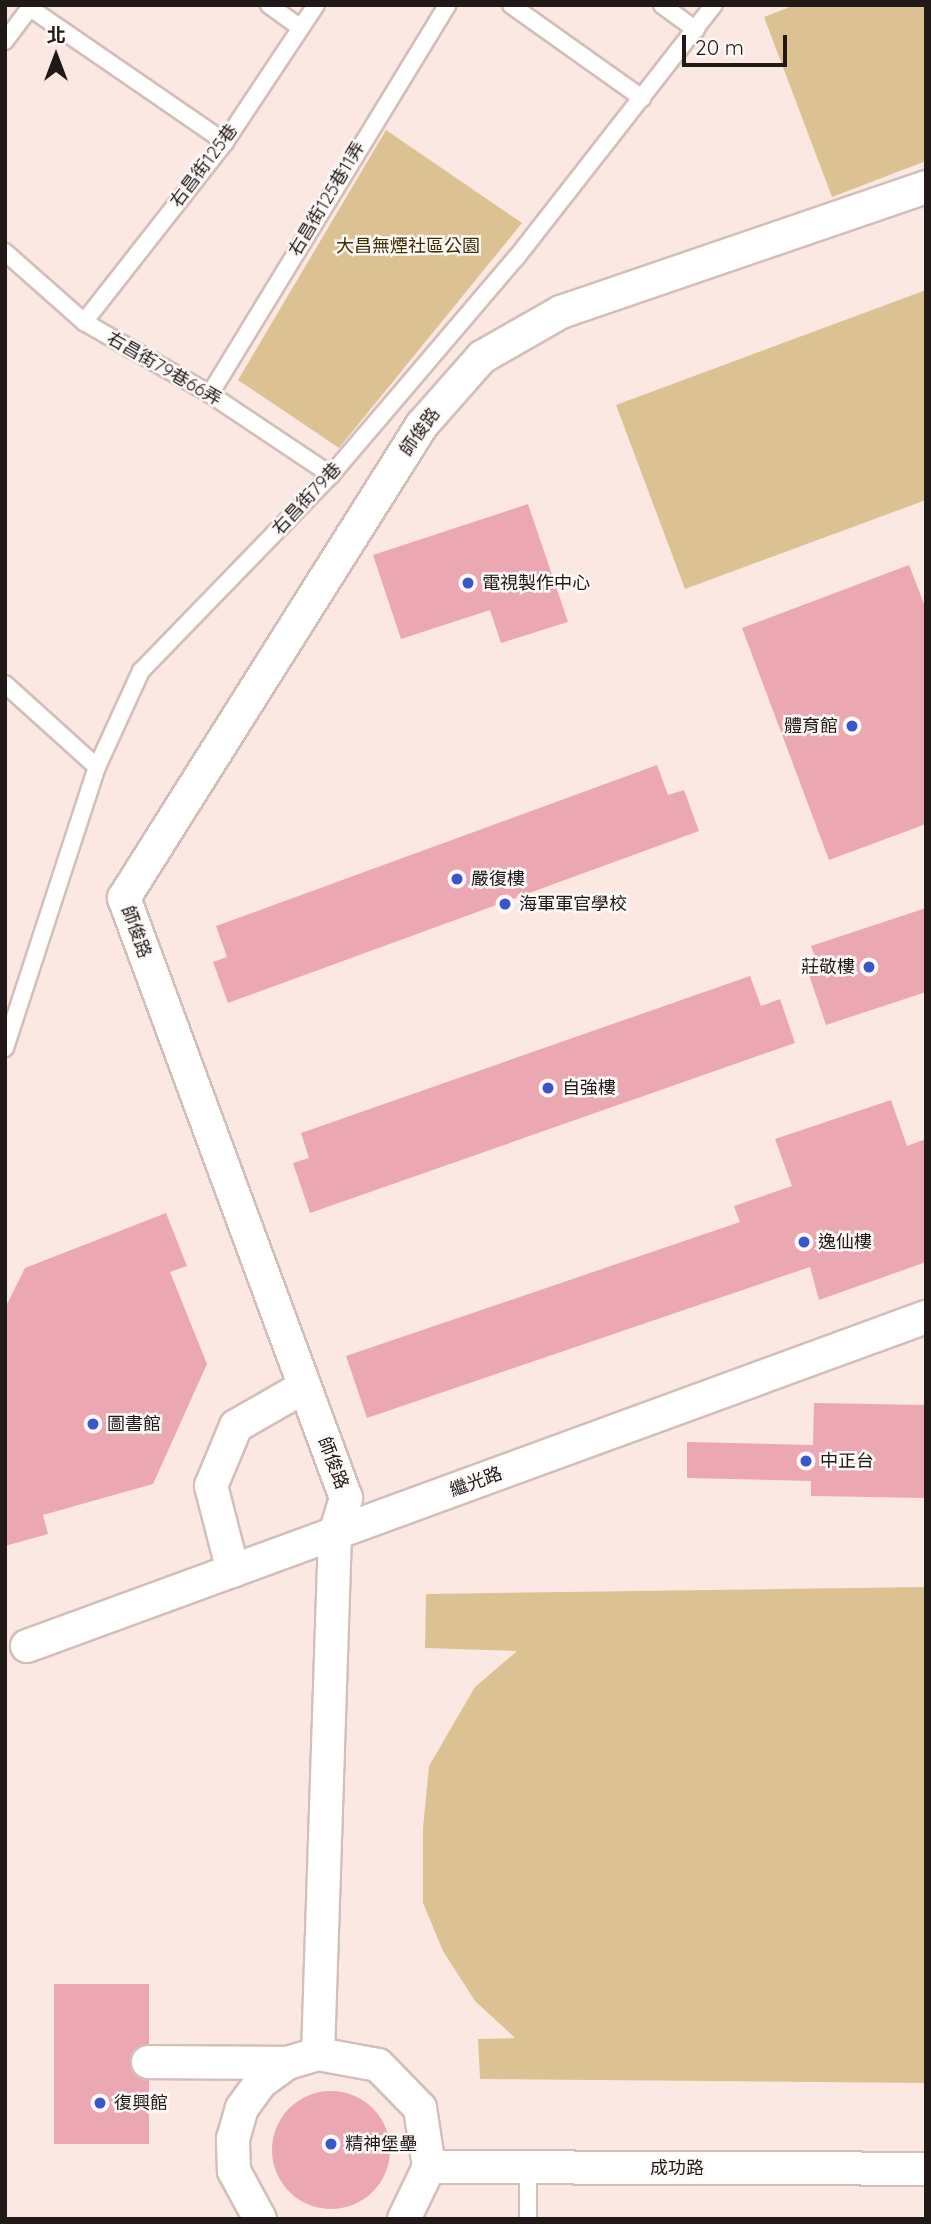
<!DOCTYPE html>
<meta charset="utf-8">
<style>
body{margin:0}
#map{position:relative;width:931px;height:2224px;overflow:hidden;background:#fce8e3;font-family:Quicksand,"Noto Sans TC",sans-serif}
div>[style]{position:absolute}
.green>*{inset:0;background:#dcc293}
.building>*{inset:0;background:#eba8b3;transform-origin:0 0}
.round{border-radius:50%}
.roads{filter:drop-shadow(2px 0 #d3bfba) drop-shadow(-2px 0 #d3bfba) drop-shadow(0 2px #d3bfba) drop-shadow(0 -2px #d3bfba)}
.service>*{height:16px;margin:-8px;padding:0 8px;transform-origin:8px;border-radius:8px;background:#fff}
.minor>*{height:32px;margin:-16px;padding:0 16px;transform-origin:16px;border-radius:16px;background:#fff}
.dots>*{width:19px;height:19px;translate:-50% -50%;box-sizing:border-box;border:4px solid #fdf9f8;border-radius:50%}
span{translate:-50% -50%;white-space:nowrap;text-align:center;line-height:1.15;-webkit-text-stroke:5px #fdf9f8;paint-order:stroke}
.street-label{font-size:18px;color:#201917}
.park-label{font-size:18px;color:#412c00}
.poi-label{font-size:18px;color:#201917}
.left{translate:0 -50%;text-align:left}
.right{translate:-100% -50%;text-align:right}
.frame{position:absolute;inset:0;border:7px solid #201917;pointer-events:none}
.north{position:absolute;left:21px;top:21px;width:70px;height:70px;-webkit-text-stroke:5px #fdf9f8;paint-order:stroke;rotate:0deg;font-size:19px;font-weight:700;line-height:28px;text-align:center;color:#201917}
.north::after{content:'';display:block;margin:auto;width:24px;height:32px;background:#201917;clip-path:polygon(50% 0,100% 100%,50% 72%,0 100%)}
.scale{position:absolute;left:682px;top:35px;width:105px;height:32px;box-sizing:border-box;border:4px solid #201917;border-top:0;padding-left:9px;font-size:21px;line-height:24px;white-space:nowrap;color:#201917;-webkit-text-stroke:5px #fdf9f8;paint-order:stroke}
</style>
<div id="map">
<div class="green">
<div style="clip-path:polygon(795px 5px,926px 5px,926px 161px,832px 197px,764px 17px)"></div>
<div style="clip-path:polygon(386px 130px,522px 223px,339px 448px,238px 380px)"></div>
<div style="clip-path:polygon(926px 290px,926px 500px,685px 589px,616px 405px)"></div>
<div style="clip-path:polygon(926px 1587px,926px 2083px,480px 2079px,478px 2039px,515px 2038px,475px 2001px,443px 1951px,423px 1903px,423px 1828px,429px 1766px,475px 1687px,517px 1651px,425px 1648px,426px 1594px)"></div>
</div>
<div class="building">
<div style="clip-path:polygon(528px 504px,568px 622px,501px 643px,490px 610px,401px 639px,373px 555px)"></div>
<div style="clip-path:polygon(909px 565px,926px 609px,926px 824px,829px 860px,742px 628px)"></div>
<div style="clip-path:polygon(657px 765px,668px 795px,684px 790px,699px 831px,228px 1003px,213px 962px,227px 957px,216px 926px)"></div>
<div style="clip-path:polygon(926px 908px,926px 992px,826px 1025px,807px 969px,818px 965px,811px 946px)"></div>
<div style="clip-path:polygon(750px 976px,761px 1006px,780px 999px,795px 1043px,310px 1213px,293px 1163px,309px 1158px,301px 1133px)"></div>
<div style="clip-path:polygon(891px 1100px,907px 1146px,926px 1139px,926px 1262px,819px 1300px,810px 1267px,367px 1418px,346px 1356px,740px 1222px,734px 1206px,792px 1186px,775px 1139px)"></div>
<div style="clip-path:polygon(166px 1213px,187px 1266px,170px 1272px,207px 1364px,153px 1484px,43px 1515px,48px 1534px,5px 1546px,5px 1308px,25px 1268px)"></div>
<div style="clip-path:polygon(814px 1403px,926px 1405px,926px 1498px,811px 1496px,811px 1481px,687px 1478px,687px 1442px,813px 1445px)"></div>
<div style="left:54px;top:1984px;width:95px;height:160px"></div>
<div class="round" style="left:272px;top:2091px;width:118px;height:118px"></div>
</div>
<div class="roads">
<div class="service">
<div style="left:269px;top:5px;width:39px;rotate:36deg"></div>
<div style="left:511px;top:5px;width:161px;rotate:35.4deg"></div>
<div style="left:662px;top:5px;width:42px;rotate:36.3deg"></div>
<div style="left:30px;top:8px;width:237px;rotate:34.5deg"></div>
<div style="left:5px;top:41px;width:45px;rotate:-53.1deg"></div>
<div style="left:5px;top:252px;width:106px;rotate:41.5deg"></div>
<div style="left:84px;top:322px;width:145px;rotate:29.7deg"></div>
<div style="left:210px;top:394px;width:146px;rotate:33.8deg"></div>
<div style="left:84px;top:322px;width:229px;rotate:-51.9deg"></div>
<div style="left:225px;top:142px;width:164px;rotate:-56.4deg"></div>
<div style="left:210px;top:394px;width:456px;rotate:-58.6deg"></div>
<div style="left:5px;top:684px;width:124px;rotate:42.1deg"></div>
<div style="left:5px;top:1048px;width:296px;rotate:-71.9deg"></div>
<div style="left:97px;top:767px;width:106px;rotate:-65.4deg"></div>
<div style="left:141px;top:671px;width:273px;rotate:-45.9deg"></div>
<div style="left:331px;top:475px;width:285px;rotate:-49.6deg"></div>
<div style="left:516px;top:258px;width:321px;rotate:-52deg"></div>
<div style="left:528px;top:2219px;width:51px;rotate:-90deg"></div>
</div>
<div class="minor">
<div style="left:233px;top:1571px;width:88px;rotate:-104.5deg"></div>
<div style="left:211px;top:1486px;width:65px;rotate:-67.4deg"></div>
<div style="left:236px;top:1426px;width:78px;rotate:-29.8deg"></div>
<div style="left:27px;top:1646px;width:957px;rotate:-20.1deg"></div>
<div style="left:318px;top:2054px;width:520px;rotate:-88.13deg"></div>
<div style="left:335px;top:1534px;width:38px;rotate:-73deg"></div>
<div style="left:346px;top:1498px;width:640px;rotate:-110.3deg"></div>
<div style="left:124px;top:898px;width:559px;rotate:-57.79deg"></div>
<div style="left:422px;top:425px;width:91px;rotate:-48.6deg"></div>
<div style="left:482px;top:357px;width:91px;rotate:-29.7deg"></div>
<div style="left:561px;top:312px;width:386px;rotate:-18.9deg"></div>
<div style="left:148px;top:2062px;width:139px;rotate:0.4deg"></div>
<div style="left:429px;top:2167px;width:497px;rotate:0.2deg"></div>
<div style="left:260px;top:2219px;width:55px;rotate:-118.4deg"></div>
<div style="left:234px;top:2171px;width:32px;rotate:-92deg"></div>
<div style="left:233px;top:2139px;width:32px;rotate:-74deg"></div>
<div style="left:242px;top:2108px;width:32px;rotate:-54deg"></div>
<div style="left:261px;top:2082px;width:32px;rotate:-36deg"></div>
<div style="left:287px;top:2063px;width:32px;rotate:-16deg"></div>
<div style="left:318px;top:2054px;width:61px;rotate:10.4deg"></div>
<div style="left:378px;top:2065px;width:60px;rotate:45.7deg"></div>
<div style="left:420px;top:2108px;width:60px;rotate:81.3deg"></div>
<div style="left:429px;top:2167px;width:58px;rotate:115.7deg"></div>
</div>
</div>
<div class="dots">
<div style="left:468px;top:583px;background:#3a56c8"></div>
<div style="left:852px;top:726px;background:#3a56c8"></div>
<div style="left:457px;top:879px;background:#3a56c8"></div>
<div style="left:505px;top:904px;background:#3a56c8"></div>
<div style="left:869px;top:967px;background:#3a56c8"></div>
<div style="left:548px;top:1088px;background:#3a56c8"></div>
<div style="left:804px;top:1242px;background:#3a56c8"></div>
<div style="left:93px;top:1424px;background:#3a56c8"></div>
<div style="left:806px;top:1461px;background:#3a56c8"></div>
<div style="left:100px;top:2103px;background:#3a56c8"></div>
<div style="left:331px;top:2144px;background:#3a56c8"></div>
</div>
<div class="street-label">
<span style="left:204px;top:166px;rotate:-53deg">右昌街125巷</span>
<span style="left:327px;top:199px;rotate:-59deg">右昌街125巷11弄</span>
<span style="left:164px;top:369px;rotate:30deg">右昌街79巷66弄</span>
<span style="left:420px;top:432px;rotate:-54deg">師俊路</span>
<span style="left:307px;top:499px;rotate:-47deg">右昌街79巷</span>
<span style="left:136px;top:932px;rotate:70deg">師俊路</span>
<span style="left:333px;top:1463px;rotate:69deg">師俊路</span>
<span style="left:476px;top:1482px;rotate:-20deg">繼光路</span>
<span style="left:677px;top:2168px">成功路</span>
</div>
<div class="park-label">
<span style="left:408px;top:246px">大昌無煙社區公園</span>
</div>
<div class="poi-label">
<span class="left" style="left:482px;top:583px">電視製作中心</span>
<span class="right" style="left:838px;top:726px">體育館</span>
<span class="left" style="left:471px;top:879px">嚴復樓</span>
<span class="left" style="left:519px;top:904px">海軍軍官學校</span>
<span class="right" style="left:855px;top:967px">莊敬樓</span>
<span class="left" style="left:562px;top:1088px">自強樓</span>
<span class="left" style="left:818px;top:1242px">逸仙樓</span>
<span class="left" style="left:107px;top:1424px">圖書館</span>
<span class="left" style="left:820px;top:1461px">中正台</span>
<span class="left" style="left:114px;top:2103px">復興館</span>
<span class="left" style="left:345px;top:2144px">精神堡壘</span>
</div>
<div class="frame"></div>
<div class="north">北</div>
<div class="scale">20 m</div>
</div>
